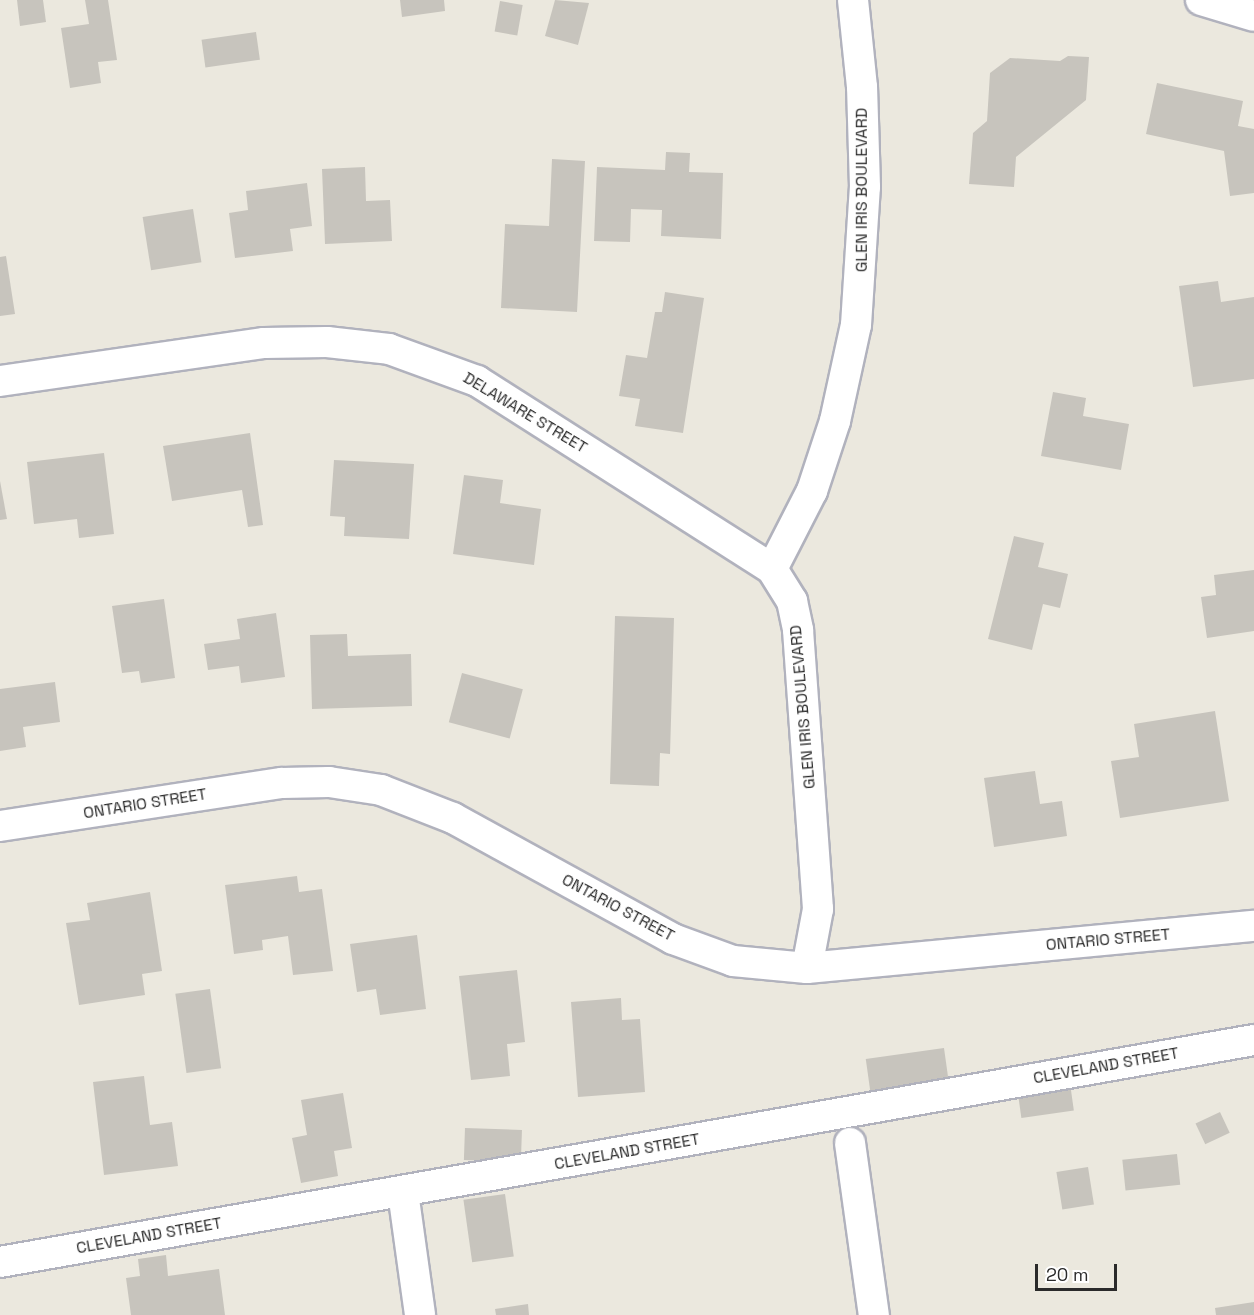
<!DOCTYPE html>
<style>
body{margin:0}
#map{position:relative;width:1254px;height:1315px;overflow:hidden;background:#ebe8de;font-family:"Space Grotesk",sans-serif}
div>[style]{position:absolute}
.building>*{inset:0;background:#c7c4bd;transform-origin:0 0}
.roads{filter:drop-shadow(2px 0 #b1b2bd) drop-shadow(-2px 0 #b1b2bd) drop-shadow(0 2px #b1b2bd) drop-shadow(0 -2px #b1b2bd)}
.street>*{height:30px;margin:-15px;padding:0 15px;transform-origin:15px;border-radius:15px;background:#fff}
span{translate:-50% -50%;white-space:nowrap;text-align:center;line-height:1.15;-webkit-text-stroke:5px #fff;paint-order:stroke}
.street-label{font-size:16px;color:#2a2a2a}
.scale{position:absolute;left:1035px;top:1264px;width:82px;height:27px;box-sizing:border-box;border:3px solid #2a2a2a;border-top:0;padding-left:8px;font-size:18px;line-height:21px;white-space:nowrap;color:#2a2a2a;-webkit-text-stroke:4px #fff;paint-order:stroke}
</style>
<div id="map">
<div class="building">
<div style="clip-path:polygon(17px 0,43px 0,46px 22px,20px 26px)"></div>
<div style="clip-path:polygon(85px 0,108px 0,117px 60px,98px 62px,101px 83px,70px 88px,61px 28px,89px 24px)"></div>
<div style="clip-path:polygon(400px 0,444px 0,445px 11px,402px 17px)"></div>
<div style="clip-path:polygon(555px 0,589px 3px,578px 45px,545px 36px)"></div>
<div style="left:500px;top:1px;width:23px;height:31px;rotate:10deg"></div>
<div style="left:256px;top:32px;width:28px;height:55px;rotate:82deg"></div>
<div style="clip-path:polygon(1068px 56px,1089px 57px,1086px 100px,1016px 157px,1014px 187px,969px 184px,973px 133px,987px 121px,990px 73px,1010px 58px,1060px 61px)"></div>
<div style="clip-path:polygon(1157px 83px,1243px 101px,1238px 126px,1254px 129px,1254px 193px,1230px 196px,1224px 151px,1146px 134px)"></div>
<div style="clip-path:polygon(666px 152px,690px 153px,689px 172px,723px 173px,721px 239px,661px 236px,662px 210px,631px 209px,630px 242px,594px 241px,597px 167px,665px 170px)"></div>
<div style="clip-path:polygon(552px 159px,585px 161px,577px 312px,501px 308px,505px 224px,549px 226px)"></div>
<div style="clip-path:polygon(365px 167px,366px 201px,390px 200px,392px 241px,325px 244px,322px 169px)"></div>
<div style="clip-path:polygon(307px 183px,312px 226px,290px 229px,293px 251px,235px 258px,229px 213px,248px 210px,246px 191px)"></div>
<div style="left:193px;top:209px;width:54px;height:51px;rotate:81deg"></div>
<div style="clip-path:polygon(6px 256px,15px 314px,0 316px,0 257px)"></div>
<div style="clip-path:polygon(1218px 281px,1221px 302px,1254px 297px,1254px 379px,1193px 387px,1179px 286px)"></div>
<div style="clip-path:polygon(665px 292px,704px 298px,683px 433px,635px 426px,640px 399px,619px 396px,626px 355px,647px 358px,655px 312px,662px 312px)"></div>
<div style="clip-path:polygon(1053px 392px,1086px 398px,1083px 416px,1129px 424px,1121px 470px,1041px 456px)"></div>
<div style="clip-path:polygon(250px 433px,263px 525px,248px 527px,242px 490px,172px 501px,163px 446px)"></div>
<div style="clip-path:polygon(104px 453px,114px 534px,79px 538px,77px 519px,34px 524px,27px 462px)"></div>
<div style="clip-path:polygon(334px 460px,414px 464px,409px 539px,344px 536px,345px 517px,330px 516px)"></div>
<div style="clip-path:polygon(464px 475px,503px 480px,500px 503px,541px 509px,534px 565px,453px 554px)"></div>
<div style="clip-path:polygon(0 481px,7px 519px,0 520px)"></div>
<div style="clip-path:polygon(1014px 536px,1044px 543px,1038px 567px,1068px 574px,1060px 608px,1043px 604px,1032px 650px,988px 639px)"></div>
<div style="clip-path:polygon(1254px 570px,1254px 631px,1207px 638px,1201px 597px,1216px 595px,1214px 575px)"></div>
<div style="clip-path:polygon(164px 599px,175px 678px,141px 683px,139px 671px,122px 673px,112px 606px)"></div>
<div style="clip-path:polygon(276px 613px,285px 677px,241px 683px,239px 666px,208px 670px,204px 644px,240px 639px,237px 619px)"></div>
<div style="clip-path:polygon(615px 616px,674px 618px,670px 754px,660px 753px,659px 786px,610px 784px)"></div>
<div style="clip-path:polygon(347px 634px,348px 656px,411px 654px,412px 706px,312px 709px,310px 635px)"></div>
<div style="left:462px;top:673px;width:63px;height:51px;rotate:15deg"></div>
<div style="clip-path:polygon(55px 682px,60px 722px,23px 727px,26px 747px,0 751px,0 689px)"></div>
<div style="clip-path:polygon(1215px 711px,1229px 801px,1120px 818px,1111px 761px,1139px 757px,1134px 724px)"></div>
<div style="clip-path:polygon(1035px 771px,1040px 804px,1062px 801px,1067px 836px,994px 847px,984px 778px)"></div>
<div style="clip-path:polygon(297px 876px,299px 892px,322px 889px,333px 971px,293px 975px,288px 936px,262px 940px,263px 950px,234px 954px,225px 885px)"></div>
<div style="clip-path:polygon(150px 892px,162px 971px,142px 974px,145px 995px,79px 1005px,66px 923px,90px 920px,87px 903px)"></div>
<div style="clip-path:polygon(417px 935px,426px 1009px,380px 1015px,376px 989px,357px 992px,350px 944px)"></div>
<div style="clip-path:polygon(517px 970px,525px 1042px,507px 1044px,510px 1076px,471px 1080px,459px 976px)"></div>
<div style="left:210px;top:989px;width:80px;height:35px;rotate:82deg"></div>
<div style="clip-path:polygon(621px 998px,622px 1020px,640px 1019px,645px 1092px,578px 1097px,571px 1002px)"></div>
<div style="left:944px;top:1048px;width:36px;height:79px;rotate:82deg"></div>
<div style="left:1068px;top:1069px;width:42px;height:53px;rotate:82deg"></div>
<div style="clip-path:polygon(144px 1076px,150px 1125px,172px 1122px,178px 1166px,104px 1175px,93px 1082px)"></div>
<div style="clip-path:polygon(343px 1093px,352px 1148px,334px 1151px,338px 1176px,301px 1183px,292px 1138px,307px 1135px,301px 1100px)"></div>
<div style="left:1220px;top:1112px;width:23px;height:27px;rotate:65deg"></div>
<div style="left:465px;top:1128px;width:57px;height:32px;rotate:2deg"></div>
<div style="left:1177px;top:1154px;width:31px;height:55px;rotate:84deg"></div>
<div style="left:1088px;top:1167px;width:38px;height:32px;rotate:81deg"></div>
<div style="left:505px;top:1194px;width:63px;height:42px;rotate:82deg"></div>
<div style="clip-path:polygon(166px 1255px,168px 1276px,219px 1269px,225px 1315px,131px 1315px,126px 1278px,140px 1276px,138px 1259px)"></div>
<div style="clip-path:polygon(1254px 1302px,1254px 1315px,1216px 1315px,1215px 1308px)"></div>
<div style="clip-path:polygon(528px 1304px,529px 1315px,496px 1315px,495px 1309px)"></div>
</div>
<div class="roads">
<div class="street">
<div style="left:1201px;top:0;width:55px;rotate:16.8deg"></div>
<div style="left:0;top:381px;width:267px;rotate:-8.2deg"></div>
<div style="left:264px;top:343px;width:63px;rotate:-0.9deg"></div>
<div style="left:327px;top:342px;width:62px;rotate:6.4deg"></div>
<div style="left:389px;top:349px;width:94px;rotate:20deg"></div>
<div style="left:477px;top:381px;width:350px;rotate:32.5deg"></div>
<div style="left:772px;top:569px;width:38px;rotate:58deg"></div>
<div style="left:792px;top:601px;width:30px;rotate:78deg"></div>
<div style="left:798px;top:630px;width:280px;rotate:85.9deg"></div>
<div style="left:818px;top:909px;width:60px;rotate:100.6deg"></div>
<div style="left:772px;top:569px;width:88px;rotate:-62.9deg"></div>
<div style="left:812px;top:491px;width:74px;rotate:-71.8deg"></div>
<div style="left:835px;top:421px;width:98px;rotate:-77.7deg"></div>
<div style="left:856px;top:325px;width:138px;rotate:-86.3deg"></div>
<div style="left:865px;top:187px;width:100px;rotate:-91.7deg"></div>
<div style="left:862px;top:87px;width:87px;rotate:-95.9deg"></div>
<div style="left:0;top:826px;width:285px;rotate:-8.7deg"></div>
<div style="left:282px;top:783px;width:47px;rotate:-1.2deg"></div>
<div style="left:329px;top:782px;width:53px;rotate:8.7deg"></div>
<div style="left:381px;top:790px;width:77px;rotate:21.3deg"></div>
<div style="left:453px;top:818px;width:251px;rotate:28.8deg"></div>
<div style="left:673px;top:939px;width:64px;rotate:20.1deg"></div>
<div style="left:733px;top:961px;width:74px;rotate:5.4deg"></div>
<div style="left:807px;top:968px;width:449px;rotate:-5.4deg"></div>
<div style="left:850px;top:1143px;width:174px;rotate:82.1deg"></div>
<div style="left:403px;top:1192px;width:124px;rotate:82.1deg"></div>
<div style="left:0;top:1262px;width:1273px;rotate:-10.04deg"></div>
</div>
</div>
<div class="street-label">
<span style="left:862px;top:190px;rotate:-90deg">GLEN IRIS BOULEVARD</span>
<span style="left:525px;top:413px;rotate:31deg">DELAWARE STREET</span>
<span style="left:803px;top:707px;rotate:-95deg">GLEN IRIS BOULEVARD</span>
<span style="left:145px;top:804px;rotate:-9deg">ONTARIO STREET</span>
<span style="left:618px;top:908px;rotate:28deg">ONTARIO STREET</span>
<span style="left:1108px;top:940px;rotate:-5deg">ONTARIO STREET</span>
<span style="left:1106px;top:1066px;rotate:-10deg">CLEVELAND STREET</span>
<span style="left:627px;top:1152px;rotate:-10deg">CLEVELAND STREET</span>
<span style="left:149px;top:1236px;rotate:-10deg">CLEVELAND STREET</span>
</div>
<div class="scale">20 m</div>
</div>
